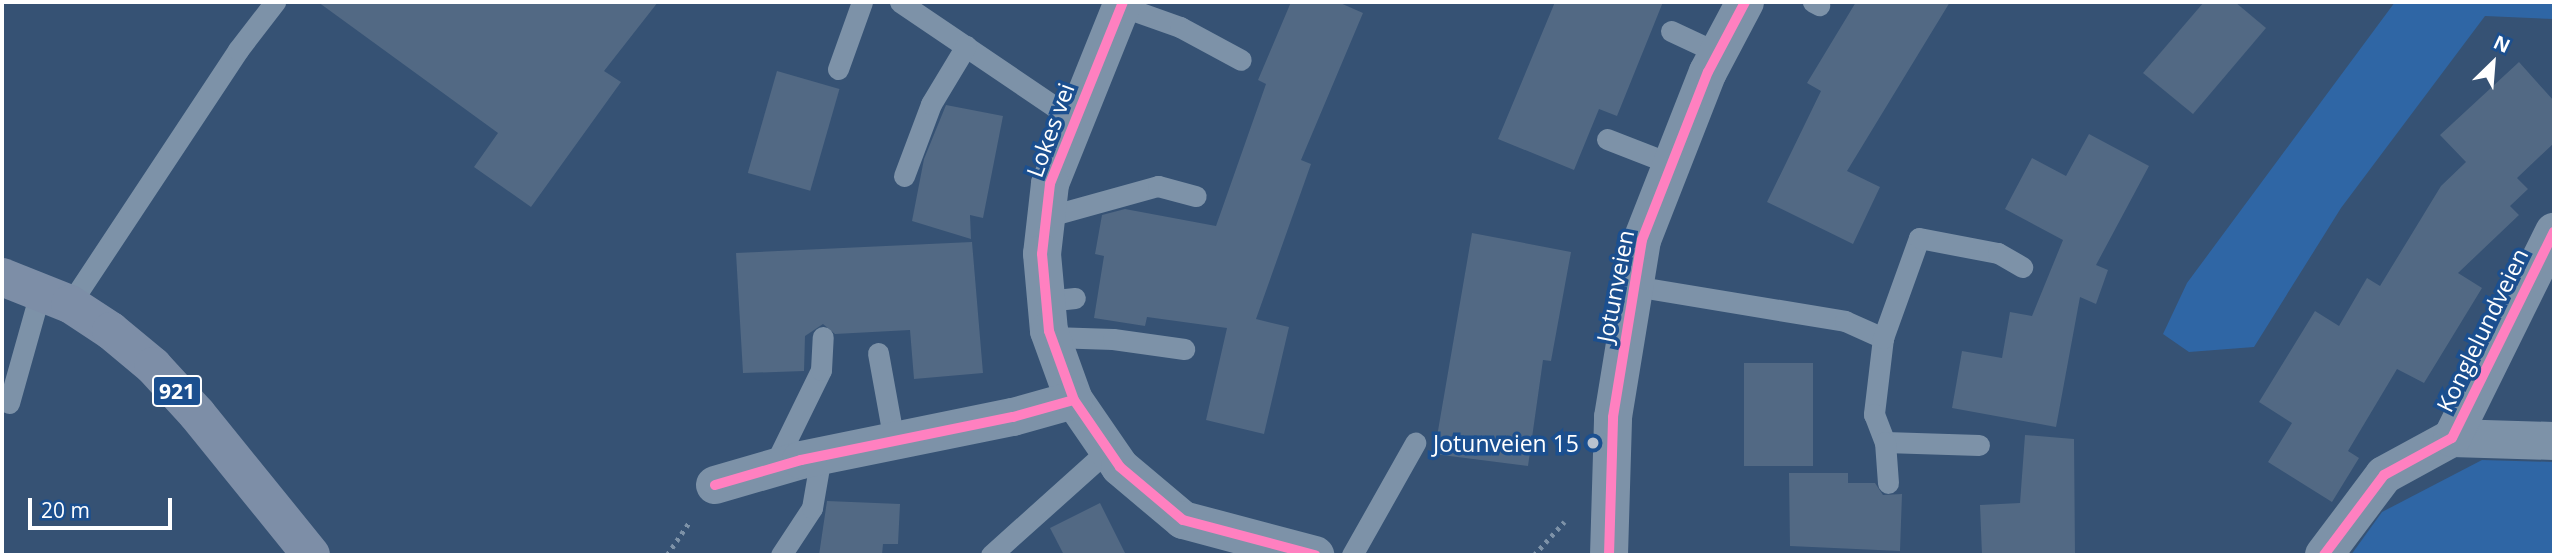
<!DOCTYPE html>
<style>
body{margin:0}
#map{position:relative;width:2556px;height:557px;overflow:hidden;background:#365274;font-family:"Open Sans",sans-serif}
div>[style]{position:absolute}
.green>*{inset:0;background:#2f66a5}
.building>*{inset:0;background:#526984;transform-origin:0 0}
.path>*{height:4.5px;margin-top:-2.25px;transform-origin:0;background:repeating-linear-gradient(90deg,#7d92a8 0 3.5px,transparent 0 8.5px)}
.lane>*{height:21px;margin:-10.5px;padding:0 10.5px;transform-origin:10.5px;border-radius:10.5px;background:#7d92a8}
.street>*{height:38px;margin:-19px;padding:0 19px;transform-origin:19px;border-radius:19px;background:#7d92a8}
.primary>*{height:38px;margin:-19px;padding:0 19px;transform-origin:19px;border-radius:19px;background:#7d8ea7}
.cycleway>*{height:10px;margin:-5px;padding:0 5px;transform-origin:5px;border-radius:5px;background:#ff80c0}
.dots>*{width:19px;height:19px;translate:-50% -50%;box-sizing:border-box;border:4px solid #1b4f8f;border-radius:50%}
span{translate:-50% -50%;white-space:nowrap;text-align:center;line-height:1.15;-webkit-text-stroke:7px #1b4f8f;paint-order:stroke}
.shield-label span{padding:2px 5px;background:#1b4f8f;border:2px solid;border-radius:5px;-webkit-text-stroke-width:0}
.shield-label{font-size:21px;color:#fff;font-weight:700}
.street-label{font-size:23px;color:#fff}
.poi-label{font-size:23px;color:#fff}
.right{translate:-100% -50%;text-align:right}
.frame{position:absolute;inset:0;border:4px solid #fff;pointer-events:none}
.north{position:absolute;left:2458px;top:28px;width:70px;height:70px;-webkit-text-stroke:5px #1b4f8f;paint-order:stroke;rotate:25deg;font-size:19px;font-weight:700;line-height:28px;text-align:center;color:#fff}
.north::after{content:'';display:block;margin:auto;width:24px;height:32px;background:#fff;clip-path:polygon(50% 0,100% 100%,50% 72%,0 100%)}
.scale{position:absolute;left:28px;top:498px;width:144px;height:32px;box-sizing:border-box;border:4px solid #fff;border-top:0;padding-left:9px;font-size:21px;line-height:24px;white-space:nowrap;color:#fff;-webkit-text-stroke:5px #1b4f8f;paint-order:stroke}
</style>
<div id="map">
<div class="green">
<div style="clip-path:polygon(2395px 2px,2554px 2px,2554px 19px,2485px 16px,2341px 208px,2254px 347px,2189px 352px,2163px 334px,2187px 283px)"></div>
<div style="clip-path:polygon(2482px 460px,2554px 462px,2554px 555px,2351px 555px,2382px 512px)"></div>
</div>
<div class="building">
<div style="clip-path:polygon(318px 2px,658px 2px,604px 71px,621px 82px,531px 207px,474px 167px,498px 133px)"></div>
<div style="clip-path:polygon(1291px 2px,1338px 2px,1363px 13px,1301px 160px,1311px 164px,1256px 319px,1289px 327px,1264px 434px,1206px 420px,1227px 328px,1147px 317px,1145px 326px,1094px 318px,1104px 256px,1095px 254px,1102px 215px,1125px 209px,1216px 226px,1266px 84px,1258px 80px)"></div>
<div style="clip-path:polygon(1555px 2px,1663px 2px,1617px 116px,1599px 109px,1574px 170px,1498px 139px)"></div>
<div style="clip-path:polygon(1856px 2px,1950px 2px,1847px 171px,1880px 187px,1853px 244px,1767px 202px,1821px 91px,1807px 83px)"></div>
<div style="clip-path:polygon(2204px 2px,2235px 2px,2266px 28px,2193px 114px,2143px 73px)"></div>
<div style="clip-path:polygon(2519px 62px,2554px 101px,2554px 143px,2517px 178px,2528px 189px,2510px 206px,2519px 215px,2458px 273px,2482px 288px,2424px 383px,2397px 369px,2348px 451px,2359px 458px,2332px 502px,2268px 462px,2292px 423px,2259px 402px,2315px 311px,2339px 326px,2367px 278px,2380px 286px,2441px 186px,2466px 162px,2440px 135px)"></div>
<div style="left:777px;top:71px;width:65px;height:106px;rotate:16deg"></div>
<div style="clip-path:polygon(946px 105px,1003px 116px,983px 218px,970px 215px,971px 239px,912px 221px,924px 159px)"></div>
<div style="clip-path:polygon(2089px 134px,2149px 166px,2096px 265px,2108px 270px,2096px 304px,2080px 297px,2056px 427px,1952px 408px,1962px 351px,2002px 358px,2010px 312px,2032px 316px,2063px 240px,2005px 209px,2032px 158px,2066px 176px)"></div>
<div style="clip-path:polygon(1472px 233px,1571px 252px,1551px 361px,1543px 360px,1528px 466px,1434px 454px)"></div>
<div style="clip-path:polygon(972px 242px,983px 373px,914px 379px,910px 330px,835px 334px,823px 324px,805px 336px,804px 371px,743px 373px,736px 253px)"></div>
<div style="left:1744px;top:363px;width:69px;height:103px"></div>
<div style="clip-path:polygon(2025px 435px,2074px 439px,2075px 555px,1982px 555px,1980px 505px,2020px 503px)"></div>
<div style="clip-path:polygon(1789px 473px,1848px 473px,1848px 483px,1875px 483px,1883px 495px,1902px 494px,1900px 551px,1790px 546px)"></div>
<div style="clip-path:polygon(827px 501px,900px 504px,898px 544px,883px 544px,882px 555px,819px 555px)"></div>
<div style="clip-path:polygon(1100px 503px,1126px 555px,1064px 555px,1050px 528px)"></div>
</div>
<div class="path">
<div style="left:667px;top:555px;width:41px;rotate:-55.9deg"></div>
<div style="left:1534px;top:555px;width:45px;rotate:-47.7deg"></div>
</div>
<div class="lane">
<div style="left:900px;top:2px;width:210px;rotate:34.1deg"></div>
<div style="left:1813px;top:2px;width:7px;rotate:27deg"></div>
<div style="left:1121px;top:6px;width:63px;rotate:19.6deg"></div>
<div style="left:1180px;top:27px;width:69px;rotate:28.4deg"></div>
<div style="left:1671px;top:31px;width:52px;rotate:25.1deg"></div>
<div style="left:838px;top:69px;width:71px;rotate:-70.3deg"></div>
<div style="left:1607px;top:139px;width:69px;rotate:21.3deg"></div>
<div style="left:904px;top:176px;width:77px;rotate:-69.4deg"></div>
<div style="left:931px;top:104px;width:68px;rotate:-58.9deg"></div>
<div style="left:1046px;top:217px;width:116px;rotate:-15.5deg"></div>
<div style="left:1158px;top:186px;width:39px;rotate:15deg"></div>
<div style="left:1634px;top:286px;width:214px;rotate:9.4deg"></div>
<div style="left:1845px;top:321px;width:42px;rotate:24.1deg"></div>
<div style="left:1883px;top:338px;width:77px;rotate:96.8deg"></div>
<div style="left:1874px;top:414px;width:30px;rotate:69deg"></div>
<div style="left:1885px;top:442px;width:94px;rotate:1.8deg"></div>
<div style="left:1046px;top:301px;width:29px;rotate:-6deg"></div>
<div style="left:70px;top:304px;width:305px;rotate:-56.5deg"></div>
<div style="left:238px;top:50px;width:61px;rotate:-52.4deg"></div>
<div style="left:1052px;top:337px;width:61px;rotate:1.9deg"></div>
<div style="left:1113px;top:339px;width:72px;rotate:8deg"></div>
<div style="left:1883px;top:338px;width:106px;rotate:-70.2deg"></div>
<div style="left:1919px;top:238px;width:80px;rotate:10.8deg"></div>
<div style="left:1998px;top:253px;width:28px;rotate:30deg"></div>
<div style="left:878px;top:353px;width:89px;rotate:79.7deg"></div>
<div style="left:9px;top:403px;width:114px;rotate:-74.3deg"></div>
<div style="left:1885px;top:442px;width:41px;rotate:85.8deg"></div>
<div style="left:773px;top:468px;width:109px;rotate:-63.9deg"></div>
<div style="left:821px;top:370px;width:33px;rotate:-87deg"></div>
<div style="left:781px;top:555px;width:56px;rotate:-56.6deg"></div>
<div style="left:812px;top:508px;width:53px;rotate:-80.2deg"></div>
<div style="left:991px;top:555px;width:157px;rotate:-41.9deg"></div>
<div style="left:1352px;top:555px;width:129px;rotate:-60.6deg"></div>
</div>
<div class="street">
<div style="left:1123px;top:2px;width:196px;rotate:111.9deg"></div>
<div style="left:1050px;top:184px;width:70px;rotate:96.5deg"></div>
<div style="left:1042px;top:254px;width:77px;rotate:84.8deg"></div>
<div style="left:1049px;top:331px;width:73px;rotate:70.1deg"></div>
<div style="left:1074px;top:400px;width:81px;rotate:55.5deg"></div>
<div style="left:1120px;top:467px;width:82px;rotate:40.1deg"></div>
<div style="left:1183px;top:520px;width:137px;rotate:14.9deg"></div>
<div style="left:2452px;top:438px;width:102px;rotate:1.7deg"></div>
<div style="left:715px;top:485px;width:90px;rotate:-16.2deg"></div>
<div style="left:801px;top:460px;width:216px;rotate:-11.5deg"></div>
<div style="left:1013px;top:417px;width:63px;rotate:-15.6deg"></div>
<div style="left:1609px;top:555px;width:138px;rotate:-88.3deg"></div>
<div style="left:1613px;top:417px;width:179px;rotate:-80.7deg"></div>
<div style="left:1642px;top:240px;width:180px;rotate:-68.6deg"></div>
<div style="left:1708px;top:72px;width:79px;rotate:-62.1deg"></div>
<div style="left:2324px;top:555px;width:100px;rotate:-53.1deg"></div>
<div style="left:2384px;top:475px;width:77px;rotate:-28.6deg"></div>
<div style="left:2452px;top:438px;width:230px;rotate:-63.7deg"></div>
</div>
<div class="primary">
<div style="left:2px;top:277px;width:73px;rotate:21.7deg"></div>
<div style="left:70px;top:304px;width:49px;rotate:33.4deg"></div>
<div style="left:111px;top:331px;width:55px;rotate:39.8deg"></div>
<div style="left:153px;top:366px;width:65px;rotate:47.5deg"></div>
<div style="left:197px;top:414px;width:181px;rotate:51deg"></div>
</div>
<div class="cycleway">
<div style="left:1123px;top:2px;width:196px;rotate:111.9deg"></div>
<div style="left:1050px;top:184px;width:70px;rotate:96.5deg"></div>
<div style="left:1042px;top:254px;width:77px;rotate:84.8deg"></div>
<div style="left:1049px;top:331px;width:73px;rotate:70.1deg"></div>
<div style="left:1074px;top:400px;width:81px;rotate:55.5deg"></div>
<div style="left:1120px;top:467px;width:82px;rotate:40.1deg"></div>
<div style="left:1183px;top:520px;width:137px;rotate:14.9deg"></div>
<div style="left:715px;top:485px;width:90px;rotate:-16.2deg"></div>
<div style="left:801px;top:460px;width:216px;rotate:-11.5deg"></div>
<div style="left:1013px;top:417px;width:63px;rotate:-15.6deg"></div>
<div style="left:1609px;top:555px;width:138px;rotate:-88.3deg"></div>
<div style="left:1613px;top:417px;width:179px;rotate:-80.7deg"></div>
<div style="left:1642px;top:240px;width:180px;rotate:-68.6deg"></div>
<div style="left:1708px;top:72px;width:79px;rotate:-62.1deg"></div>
<div style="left:2324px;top:555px;width:100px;rotate:-53.1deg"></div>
<div style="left:2384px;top:475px;width:77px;rotate:-28.6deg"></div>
<div style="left:2452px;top:438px;width:230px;rotate:-63.7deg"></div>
</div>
<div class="dots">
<div style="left:1593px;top:443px;background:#b9c2ce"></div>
</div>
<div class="shield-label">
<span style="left:177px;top:391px">921</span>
</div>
<div class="street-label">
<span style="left:1050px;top:130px;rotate:-70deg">Lokes vei</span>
<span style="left:1615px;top:286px;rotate:-79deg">Jotunveien</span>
<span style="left:2482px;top:330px;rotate:-64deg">Konglelundveien</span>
</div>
<div class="poi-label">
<span class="right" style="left:1579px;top:443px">Jotunveien 15</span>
</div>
<div class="frame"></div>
<div class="north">N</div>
<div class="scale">20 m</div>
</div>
